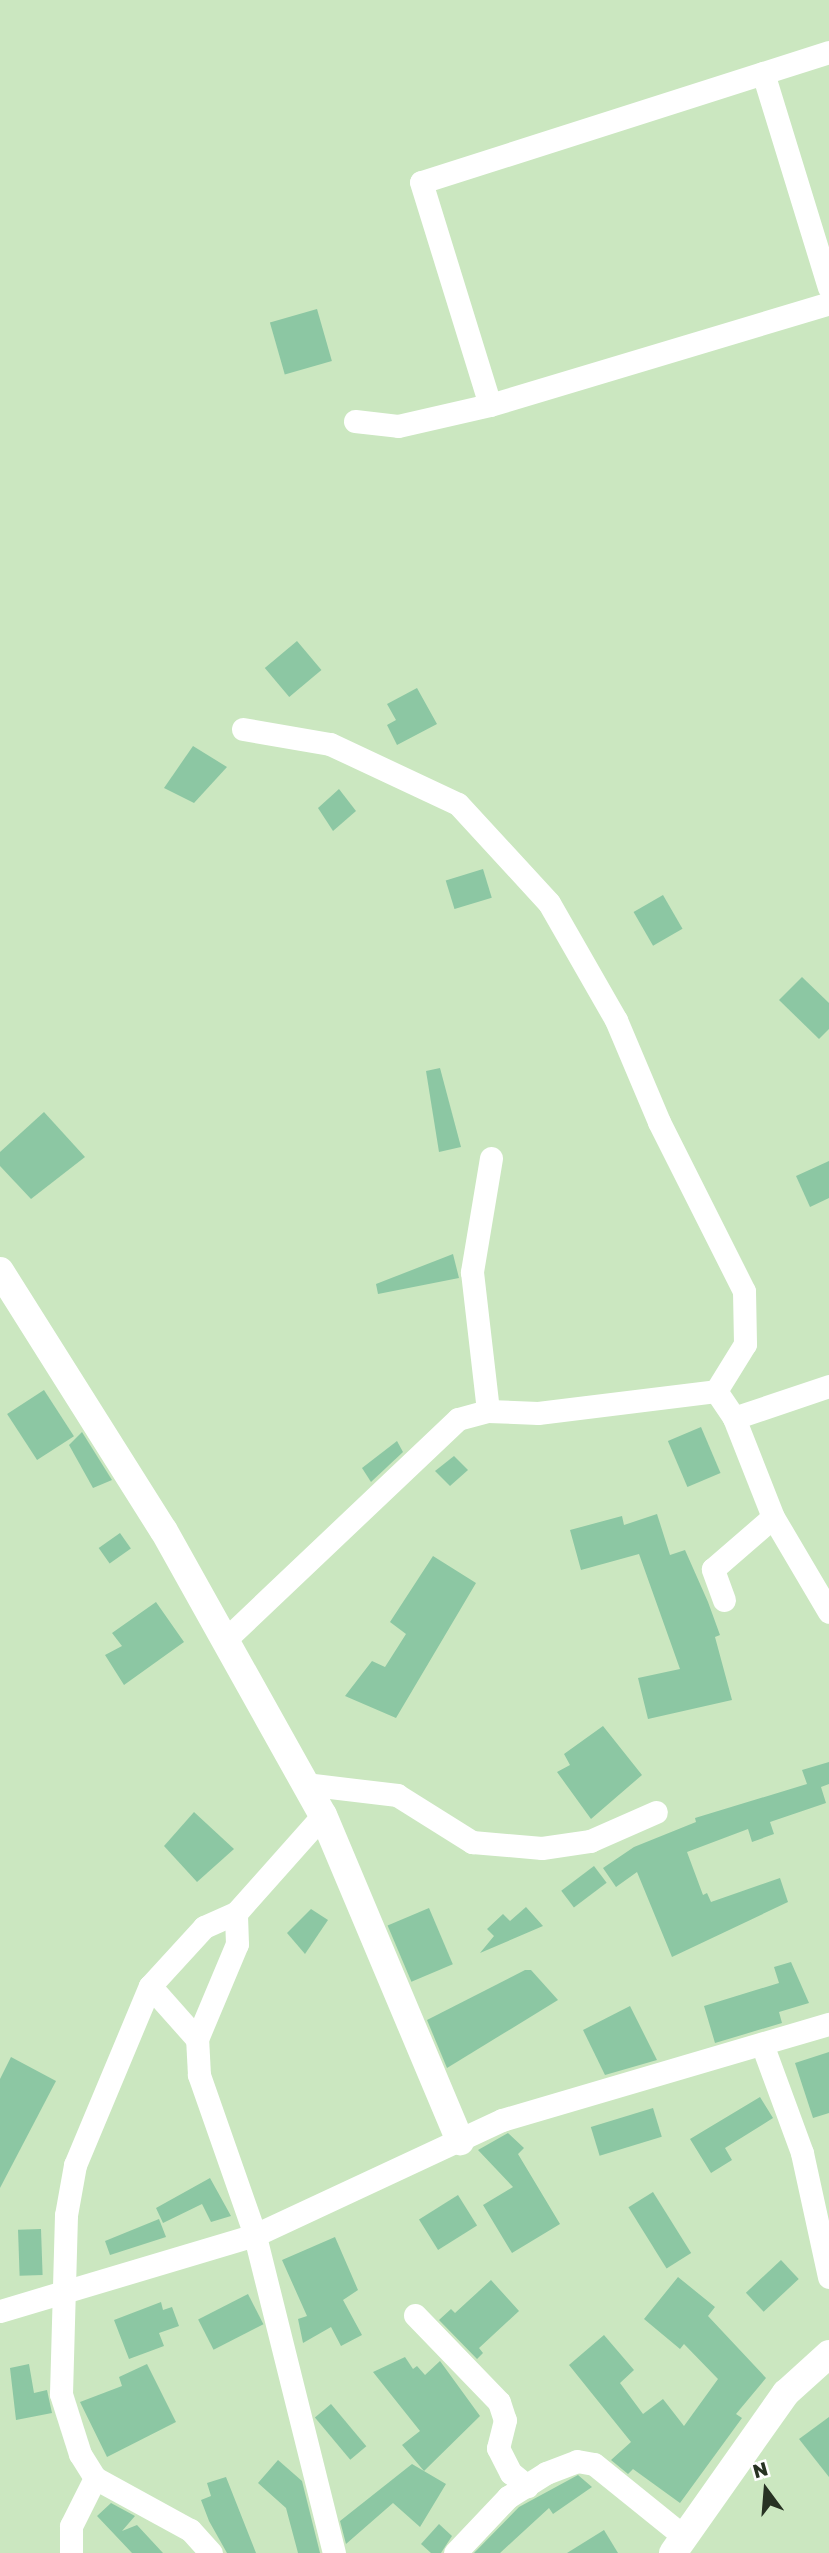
<!DOCTYPE html>
<style>
body{margin:0}
#map{position:relative;width:829px;height:2553px;overflow:hidden;background:#cbe7c0;font-family:"Golos Text",sans-serif}
div>[style]{position:absolute}
.building>*{inset:0;background:#8cc7a3;transform-origin:0 0}
.minor>*{height:23px;margin:-11.5px;padding:0 11.5px;transform-origin:11.5px;border-radius:11.5px;background:#fff}
.tertiary>*{height:28px;margin:-14px;padding:0 14px;transform-origin:14px;border-radius:14px;background:#fff}
span{translate:-50% -50%;white-space:nowrap;text-align:center;line-height:1.15;-webkit-text-stroke:5px #fefefe;paint-order:stroke}
.north{position:absolute;left:731px;top:2455px;width:70px;height:70px;-webkit-text-stroke:5px #fefefe;paint-order:stroke;rotate:344deg;font-size:19px;font-weight:700;line-height:28px;text-align:center;color:#273223}
.north::after{content:'';display:block;margin:auto;width:24px;height:32px;background:#273223;clip-path:polygon(50% 0,100% 100%,50% 72%,0 100%)}
</style>
<div id="map">
<div class="building">
<div style="left:317px;top:309px;width:54px;height:49px;rotate:74deg"></div>
<div style="left:297px;top:641px;width:38px;height:42px;rotate:50deg"></div>
<div style="clip-path:polygon(417px 688px,437px 724px,397px 745px,387px 725px,396px 720px,387px 704px)"></div>
<div style="clip-path:polygon(193px 746px,227px 767px,194px 803px,164px 788px)"></div>
<div style="clip-path:polygon(339px 789px,356px 811px,333px 831px,318px 808px)"></div>
<div style="left:483px;top:869px;width:30px;height:39px;rotate:73deg"></div>
<div style="left:663px;top:895px;width:39px;height:34px;rotate:60deg"></div>
<div style="clip-path:polygon(802px 977px,829px 1003px,829px 1029px,819px 1039px,779px 1000px)"></div>
<div style="clip-path:polygon(440px 1068px,461px 1147px,439px 1152px,426px 1071px)"></div>
<div style="clip-path:polygon(44px 1112px,85px 1157px,31px 1199px,0 1166px,0 1152px)"></div>
<div style="clip-path:polygon(829px 1161px,829px 1198px,810px 1207px,796px 1176px)"></div>
<div style="clip-path:polygon(453px 1254px,459px 1278px,378px 1294px,376px 1284px)"></div>
<div style="left:44px;top:1390px;width:55px;height:44px;rotate:57deg"></div>
<div style="left:701px;top:1427px;width:50px;height:36px;rotate:67deg"></div>
<div style="clip-path:polygon(82px 1432px,112px 1480px,93px 1488px,69px 1445px)"></div>
<div style="clip-path:polygon(397px 1441px,403px 1452px,371px 1482px,362px 1468px)"></div>
<div style="clip-path:polygon(454px 1456px,468px 1470px,450px 1486px,435px 1471px)"></div>
<div style="clip-path:polygon(657px 1514px,670px 1555px,685px 1550px,708px 1602px,720px 1635px,715px 1637px,732px 1700px,648px 1719px,638px 1678px,680px 1669px,639px 1554px,581px 1570px,570px 1530px,622px 1516px,624px 1525px)"></div>
<div style="left:120px;top:1533px;width:19px;height:26px;rotate:55deg"></div>
<div style="clip-path:polygon(433px 1556px,476px 1583px,396px 1718px,345px 1696px,372px 1661px,385px 1667px,406px 1634px,390px 1622px)"></div>
<div style="clip-path:polygon(156px 1602px,184px 1642px,124px 1685px,105px 1655px,122px 1646px,112px 1633px)"></div>
<div style="clip-path:polygon(603px 1726px,642px 1775px,591px 1819px,557px 1772px,570px 1765px,564px 1754px)"></div>
<div style="clip-path:polygon(829px 1762px,829px 1784px,821px 1787px,826px 1803px,770px 1822px,774px 1834px,752px 1842px,748px 1829px,687px 1852px,703px 1895px,707px 1893px,711px 1902px,780px 1878px,788px 1902px,672px 1957px,637px 1872px,616px 1887px,603px 1868px,634px 1847px,696px 1822px,695px 1818px,807px 1784px,802px 1770px)"></div>
<div style="clip-path:polygon(194px 1812px,234px 1849px,197px 1882px,164px 1846px)"></div>
<div style="left:594px;top:1866px;width:21px;height:41px;rotate:53deg"></div>
<div style="clip-path:polygon(526px 1907px,543px 1926px,480px 1953px,494px 1936px,487px 1929px,503px 1914px,510px 1921px)"></div>
<div style="left:429px;top:1908px;width:61px;height:45px;rotate:67deg"></div>
<div style="clip-path:polygon(311px 1909px,328px 1920px,305px 1954px,287px 1933px)"></div>
<div style="clip-path:polygon(791px 1962px,809px 2003px,779px 2012px,782px 2023px,715px 2043px,704px 2006px,779px 1983px,774px 1967px)"></div>
<div style="clip-path:polygon(525px 1970px,531px 1970px,558px 2000px,447px 2068px,427px 2020px)"></div>
<div style="clip-path:polygon(630px 2006px,657px 2060px,605px 2075px,583px 2030px)"></div>
<div style="clip-path:polygon(829px 2052px,829px 2113px,813px 2118px,795px 2063px)"></div>
<div style="clip-path:polygon(11px 2057px,56px 2081px,0 2188px,0 2079px)"></div>
<div style="clip-path:polygon(760px 2097px,773px 2118px,725px 2148px,732px 2160px,711px 2173px,690px 2139px)"></div>
<div style="left:653px;top:2108px;width:30px;height:65px;rotate:73deg"></div>
<div style="clip-path:polygon(508px 2133px,524px 2148px,518px 2154px,560px 2224px,512px 2253px,483px 2205px,513px 2187px,478px 2150px)"></div>
<div style="clip-path:polygon(210px 2178px,231px 2216px,211px 2222px,202px 2204px,163px 2223px,156px 2208px)"></div>
<div style="left:653px;top:2192px;width:72px;height:29px;rotate:58deg"></div>
<div style="left:458px;top:2195px;width:36px;height:46px;rotate:58deg"></div>
<div style="clip-path:polygon(159px 2219px,166px 2237px,110px 2255px,105px 2241px)"></div>
<div style="left:41px;top:2229px;width:46px;height:23px;rotate:88deg"></div>
<div style="clip-path:polygon(335px 2237px,358px 2290px,343px 2300px,362px 2335px,341px 2346px,331px 2327px,303px 2343px,298px 2319px,307px 2316px,282px 2260px)"></div>
<div style="left:781px;top:2260px;width:26px;height:48px;rotate:47deg"></div>
<div style="clip-path:polygon(678px 2277px,715px 2307px,708px 2316px,766px 2378px,736px 2414px,742px 2418px,680px 2503px,633px 2469px,628px 2474px,611px 2460px,631px 2442px,569px 2365px,604px 2335px,634px 2370px,620px 2383px,643px 2414px,663px 2399px,684px 2426px,718px 2379px,684px 2344px,680px 2349px,644px 2319px)"></div>
<div style="clip-path:polygon(491px 2280px,519px 2311px,479px 2348px,483px 2353px,477px 2359px,439px 2320px,451px 2309px,455px 2313px)"></div>
<div style="left:248px;top:2294px;width:34px;height:56px;rotate:63deg"></div>
<div style="clip-path:polygon(161px 2302px,163px 2310px,172px 2307px,179px 2326px,159px 2333px,164px 2346px,129px 2359px,114px 2320px)"></div>
<div style="clip-path:polygon(405px 2357px,413px 2369px,417px 2366px,425px 2375px,440px 2361px,480px 2416px,424px 2471px,402px 2445px,420px 2431px,373px 2372px)"></div>
<div style="clip-path:polygon(29px 2364px,34px 2393px,47px 2390px,52px 2413px,16px 2420px,10px 2368px)"></div>
<div style="clip-path:polygon(147px 2364px,176px 2422px,107px 2457px,80px 2402px,122px 2386px,119px 2377px)"></div>
<div style="left:331px;top:2404px;width:55px;height:21px;rotate:50deg"></div>
<div style="clip-path:polygon(829px 2417px,829px 2477px,799px 2439px)"></div>
<div style="clip-path:polygon(278px 2460px,302px 2481px,320px 2553px,298px 2553px,286px 2508px,258px 2483px)"></div>
<div style="clip-path:polygon(412px 2464px,446px 2484px,420px 2527px,393px 2503px,346px 2544px,340px 2521px)"></div>
<div style="clip-path:polygon(578px 2475px,592px 2487px,553px 2514px,549px 2508px,500px 2553px,474px 2553px,519px 2507px)"></div>
<div style="clip-path:polygon(226px 2477px,256px 2553px,227px 2553px,209px 2521px,201px 2500px,211px 2496px,207px 2483px)"></div>
<div style="clip-path:polygon(111px 2503px,135px 2516px,122px 2531px,137px 2525px,163px 2553px,132px 2553px,97px 2516px)"></div>
<div style="clip-path:polygon(439px 2524px,452px 2536px,441px 2553px,431px 2553px,421px 2544px)"></div>
<div style="clip-path:polygon(604px 2530px,618px 2553px,567px 2553px)"></div>
</div>
<div class="minor">
<div style="left:829px;top:52px;width:428px;rotate:162.3deg"></div>
<div style="left:421px;top:182px;width:233px;rotate:72.8deg"></div>
<div style="left:490px;top:405px;width:354px;rotate:-16.7deg"></div>
<div style="left:763px;top:73px;width:224px;rotate:72.9deg"></div>
<div style="left:355px;top:421px;width:43px;rotate:6.6deg"></div>
<div style="left:398px;top:426px;width:94px;rotate:-12.9deg"></div>
<div style="left:243px;top:729px;width:88px;rotate:9.8deg"></div>
<div style="left:330px;top:744px;width:141px;rotate:25.1deg"></div>
<div style="left:458px;top:804px;width:134px;rotate:47.4deg"></div>
<div style="left:549px;top:903px;width:135px;rotate:60.2deg"></div>
<div style="left:616px;top:1020px;width:111px;rotate:67.1deg"></div>
<div style="left:659px;top:1122px;width:189px;rotate:63.3deg"></div>
<div style="left:744px;top:1291px;width:53px;rotate:88.9deg"></div>
<div style="left:745px;top:1344px;width:55px;rotate:121.7deg"></div>
<div style="left:716px;top:1391px;width:32px;rotate:56deg"></div>
<div style="left:734px;top:1418px;width:106px;rotate:68.5deg"></div>
<div style="left:773px;top:1517px;width:110px;rotate:59.5deg"></div>
<div style="left:491px;top:1158px;width:116px;rotate:99.5deg"></div>
<div style="left:472px;top:1272px;width:140px;rotate:83.4deg"></div>
<div style="left:488px;top:1411px;width:50px;rotate:2.3deg"></div>
<div style="left:538px;top:1413px;width:179px;rotate:-7deg"></div>
<div style="left:734px;top:1418px;width:100px;rotate:-18.6deg"></div>
<div style="left:724px;top:1600px;width:33px;rotate:-110deg"></div>
<div style="left:713px;top:1569px;width:79px;rotate:-40.9deg"></div>
<div style="left:225px;top:1640px;width:321px;rotate:-43.5deg"></div>
<div style="left:458px;top:1419px;width:31px;rotate:-15deg"></div>
<div style="left:305px;top:1784px;width:93px;rotate:6.8deg"></div>
<div style="left:397px;top:1795px;width:89px;rotate:32.1deg"></div>
<div style="left:472px;top:1842px;width:70px;rotate:4.9deg"></div>
<div style="left:542px;top:1848px;width:49px;rotate:-8.3deg"></div>
<div style="left:590px;top:1841px;width:72px;rotate:-23.7deg"></div>
<div style="left:150px;top:1986px;width:71px;rotate:48.4deg"></div>
<div style="left:197px;top:2039px;width:103px;rotate:-67.2deg"></div>
<div style="left:237px;top:1944px;width:31px;rotate:-92deg"></div>
<div style="left:762px;top:2044px;width:116px;rotate:69.8deg"></div>
<div style="left:802px;top:2153px;width:127px;rotate:77.7deg"></div>
<div style="left:0;top:2311px;width:266px;rotate:-16.6deg"></div>
<div style="left:255px;top:2235px;width:170px;rotate:-109.3deg"></div>
<div style="left:199px;top:2075px;width:36px;rotate:-93deg"></div>
<div style="left:415px;top:2315px;width:121px;rotate:46deg"></div>
<div style="left:499px;top:2402px;width:19px;rotate:72deg"></div>
<div style="left:505px;top:2420px;width:29px;rotate:104deg"></div>
<div style="left:498px;top:2448px;width:28px;rotate:63deg"></div>
<div style="left:511px;top:2473px;width:21px;rotate:39deg"></div>
<div style="left:71px;top:2553px;width:27px;rotate:-90deg"></div>
<div style="left:71px;top:2526px;width:54px;rotate:-63.4deg"></div>
<div style="left:211px;top:2553px;width:31px;rotate:-132deg"></div>
<div style="left:190px;top:2530px;width:108px;rotate:-151.3deg"></div>
<div style="left:95px;top:2478px;width:28px;rotate:-122deg"></div>
<div style="left:80px;top:2454px;width:63px;rotate:-107.6deg"></div>
<div style="left:61px;top:2394px;width:179px;rotate:-88.4deg"></div>
<div style="left:66px;top:2215px;width:51px;rotate:-79.8deg"></div>
<div style="left:75px;top:2165px;width:194px;rotate:-67.3deg"></div>
<div style="left:150px;top:1986px;width:80px;rotate:-47.5deg"></div>
<div style="left:204px;top:1927px;width:35px;rotate:-24deg"></div>
<div style="left:236px;top:1913px;width:131px;rotate:-48.4deg"></div>
<div style="left:334px;top:2553px;width:328px;rotate:-104deg"></div>
<div style="left:255px;top:2235px;width:272px;rotate:-25deg"></div>
<div style="left:502px;top:2120px;width:341px;rotate:-16.4deg"></div>
<div style="left:455px;top:2553px;width:77px;rotate:-46.6deg"></div>
<div style="left:508px;top:2497px;width:45px;rotate:-32.3deg"></div>
<div style="left:546px;top:2473px;width:33px;rotate:-21deg"></div>
<div style="left:577px;top:2461px;width:17px;rotate:10deg"></div>
<div style="left:594px;top:2464px;width:113px;rotate:38.9deg"></div>
</div>
<div class="tertiary">
<div style="left:0;top:1271px;width:307px;rotate:57.8deg"></div>
<div style="left:164px;top:1531px;width:325px;rotate:60.8deg"></div>
<div style="left:323px;top:1815px;width:354px;rotate:67.2deg"></div>
<div style="left:673px;top:2553px;width:196px;rotate:-54.8deg"></div>
<div style="left:786px;top:2393px;width:58px;rotate:-42.2deg"></div>
</div>
<div class="north">N</div>
</div>
